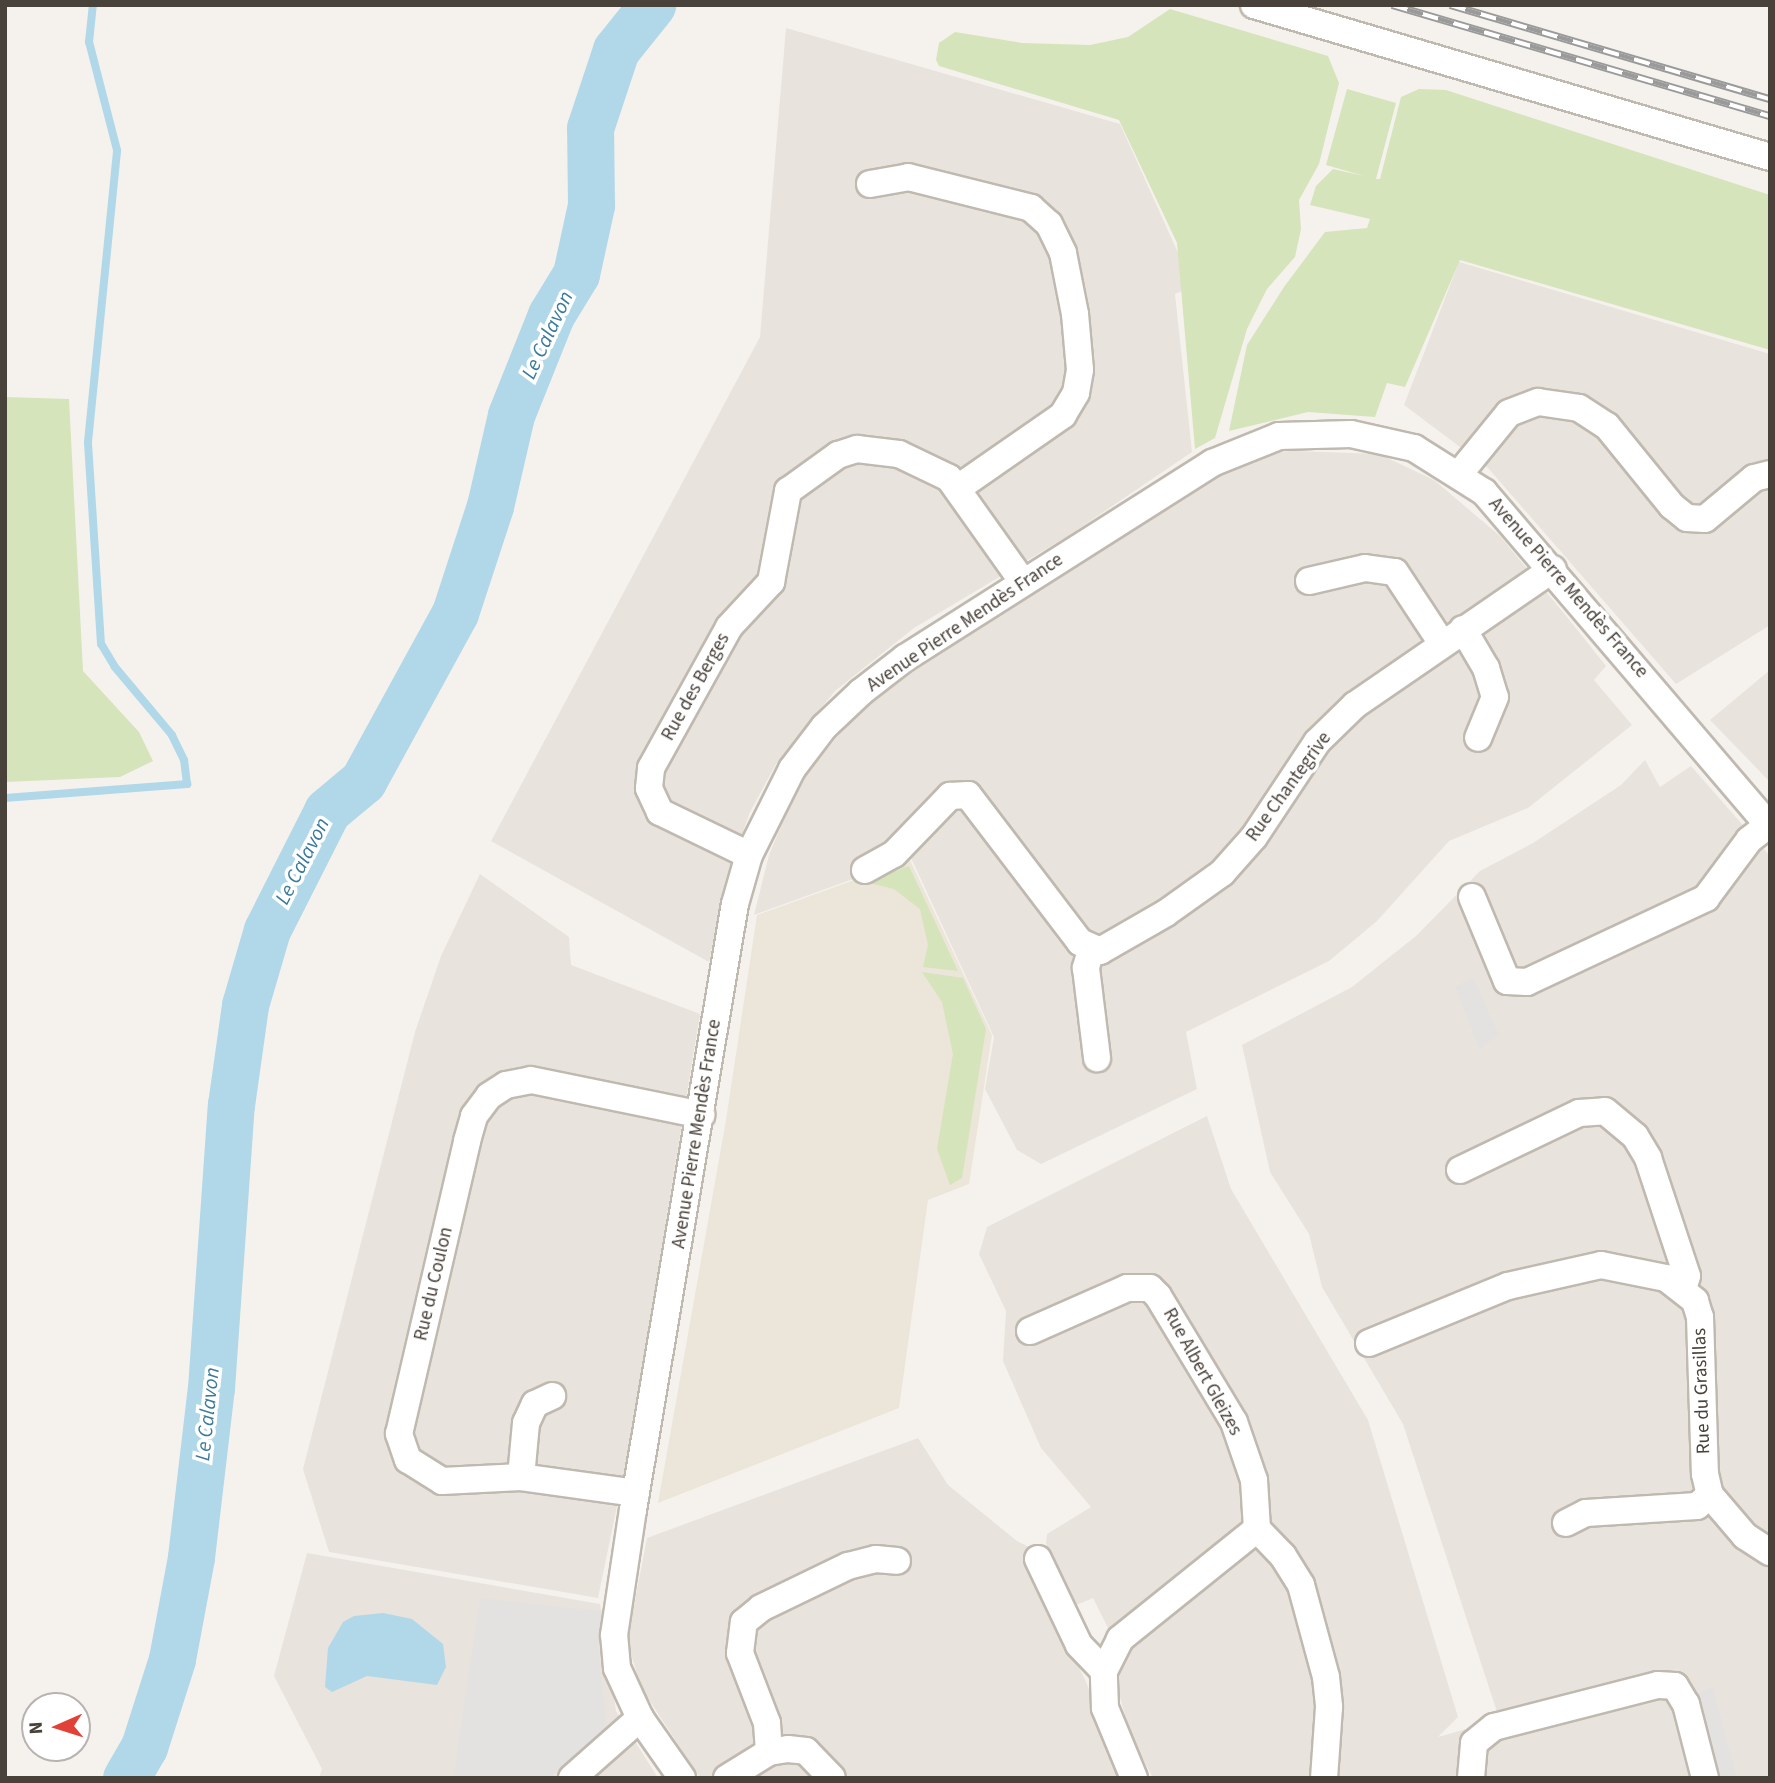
<!DOCTYPE html>
<meta charset="utf-8">
<style>
body{margin:0}
#map{position:relative;width:1775px;height:1783px;overflow:hidden;background:#f5f2ed;font-family:"Source Sans 3",sans-serif}
div>[style]{position:absolute}
.residential>*{inset:0;background:#e8e3dc}
.education>*{inset:0;background:#ece5d9}
.green>*{inset:0;background:#d5e4bb}
.parking>*{inset:0;background:#e4e2e1}
.water>*{inset:0;background:#b1d8e9}
.stream>*{height:8px;margin:-4px;padding:0 4px;transform-origin:4px;border-radius:4px;background:#b1d8e9}
.river>*{height:47px;margin:-23.5px;padding:0 23.5px;transform-origin:23.5px;border-radius:23.5px;background:#b1d8e9}
.roads{filter:drop-shadow(2px 0 #c0b9b0) drop-shadow(-2px 0 #c0b9b0) drop-shadow(0 2px #c0b9b0) drop-shadow(0 -2px #c0b9b0)}
.street>*{height:26px;margin:-13px;padding:0 13px;transform-origin:13px;border-radius:13px;background:#fff}
.rail>*{height:8px;margin-top:-4px;transform-origin:0;background:repeating-linear-gradient(90deg,#fff 0 16px,#9a9a9a 0 32px);box-sizing:border-box;border-block:2px solid #9a9a9a}
span{translate:-50% -50%;white-space:nowrap;text-align:center;line-height:1.15;-webkit-text-stroke:7px #fff;paint-order:stroke}
.street-label{font-size:19px;color:#49423b}
.water-label{font-size:21px;color:#3a7b9b;font-style:italic}
.frame{position:absolute;inset:0;border:7px solid #49423b;pointer-events:none}
.north{position:absolute;left:21px;top:1692px;width:70px;height:70px;box-sizing:border-box;background:#fff;border:2px solid #b6b3b1;border-radius:50%;rotate:267deg;font-size:19px;font-weight:700;line-height:28px;text-align:center;color:#49423b}
.north::after{content:'';display:block;margin:auto;width:24px;height:32px;background:#e24137;clip-path:polygon(50% 0,100% 100%,50% 72%,0 100%)}
</style>
<div id="map">
<div class="residential">
<div style="clip-path:polygon(786px 28px,1120px 124px,1193px 286px,1175px 294px,1192px 452px,1068px 536px,914px 628px,835px 691px,776px 764px,750px 812px,725px 883px,709px 962px,491px 841px,760px 337px)"></div>
<div style="clip-path:polygon(1459px 262px,1770px 354px,1770px 625px,1676px 684px,1488px 468px,1404px 405px)"></div>
<div style="clip-path:polygon(1293px 451px,1379px 454px,1434px 480px,1500px 536px,1567px 617px,1606px 666px,1594px 680px,1632px 725px,1528px 808px,1449px 841px,1377px 921px,1329px 961px,1186px 1032px,1197px 1089px,1041px 1164px,1017px 1150px,985px 1089px,994px 1037px,911px 858px,754px 915px,769px 855px,799px 783px,842px 731px,893px 683px,1058px 574px,1255px 453px)"></div>
<div style="clip-path:polygon(1770px 670px,1770px 782px,1710px 720px)"></div>
<div style="clip-path:polygon(1645px 760px,1660px 787px,1691px 766px,1770px 856px,1770px 1778px,1153px 1778px,1131px 1736px,1117px 1687px,1110px 1632px,1093px 1598px,1074px 1606px,1046px 1543px,1047px 1534px,1091px 1507px,1041px 1448px,1003px 1361px,1006px 1311px,979px 1254px,987px 1227px,1207px 1116px,1231px 1189px,1368px 1420px,1458px 1717px,1438px 1737px,1681px 1668px,1497px 1712px,1403px 1424px,1322px 1287px,1309px 1234px,1270px 1172px,1242px 1045px,1352px 987px,1416px 936px,1480px 871px,1533px 843px,1621px 785px)"></div>
<div style="clip-path:polygon(480px 874px,569px 937px,571px 965px,700px 1014px,628px 1453px,598px 1598px,329px 1552px,303px 1469px,415px 1032px,441px 956px)"></div>
<div style="clip-path:polygon(918px 1438px,948px 1485px,1017px 1541px,1035px 1550px,1026px 1558px,1086px 1682px,1124px 1778px,700px 1778px,642px 1689px,627px 1642px,647px 1538px)"></div>
<div style="clip-path:polygon(307px 1553px,600px 1604px,616px 1711px,658px 1778px,319px 1778px,322px 1769px,274px 1676px)"></div>
</div>
<div class="education">
<div style="clip-path:polygon(910px 860px,992px 1035px,969px 1184px,928px 1200px,899px 1408px,658px 1503px,726px 1120px,757px 915px)"></div>
</div>
<div class="green">
<div style="clip-path:polygon(1170px 9px,1328px 56px,1339px 83px,1319px 164px,1299px 200px,1301px 229px,1295px 257px,1267px 289px,1247px 329px,1215px 438px,1195px 449px,1177px 243px,1119px 120px,939px 66px,936px 60px,939px 43px,955px 32px,1022px 43px,1090px 45px,1128px 37px)"></div>
<div style="clip-path:polygon(1347px 89px,1396px 103px,1376px 179px,1380px 179px,1401px 97px,1419px 89px,1446px 90px,1770px 195px,1770px 350px,1460px 260px,1405px 387px,1387px 383px,1375px 417px,1308px 412px,1229px 431px,1247px 345px,1284px 287px,1325px 232px,1367px 228px,1370px 219px,1310px 205px,1316px 186px,1333px 169px,1364px 176px,1326px 165px)"></div>
<div style="clip-path:polygon(5px 397px,69px 399px,83px 671px,139px 732px,153px 761px,120px 777px,5px 782px)"></div>
<div style="clip-path:polygon(909px 866px,958px 971px,923px 967px,928px 945px,920px 909px,894px 889px,865px 882px)"></div>
<div style="clip-path:polygon(922px 972px,963px 978px,986px 1029px,962px 1178px,950px 1185px,937px 1149px,953px 1054px,942px 1002px)"></div>
</div>
<div class="parking">
<div style="clip-path:polygon(1473px 977px,1499px 1035px,1479px 1049px,1455px 987px)"></div>
<div style="clip-path:polygon(480px 1598px,603px 1611px,598px 1647px,607px 1727px,549px 1778px,453px 1778px)"></div>
<div style="clip-path:polygon(1713px 1687px,1737px 1778px,1716px 1778px,1691px 1695px)"></div>
</div>
<div class="water">
<div style="clip-path:polygon(383px 1613px,412px 1619px,443px 1644px,446px 1667px,437px 1685px,367px 1676px,332px 1692px,325px 1687px,328px 1648px,343px 1622px,354px 1616px)"></div>
</div>
<div class="stream">
<div style="left:5px;top:798px;width:183px;rotate:-4.4deg"></div>
<div style="left:187px;top:784px;width:24px;rotate:-97deg"></div>
<div style="left:184px;top:760px;width:28px;rotate:-116deg"></div>
<div style="left:172px;top:735px;width:89px;rotate:-130deg"></div>
<div style="left:115px;top:667px;width:27px;rotate:-121deg"></div>
<div style="left:101px;top:644px;width:202px;rotate:-93.7deg"></div>
<div style="left:88px;top:442px;width:293px;rotate:-84.3deg"></div>
<div style="left:117px;top:150px;width:112px;rotate:-104.5deg"></div>
<div style="left:89px;top:42px;width:37px;rotate:-84deg"></div>
</div>
<div class="river">
<div style="left:126px;top:1778px;width:36px;rotate:-60deg"></div>
<div style="left:144px;top:1747px;width:92px;rotate:-72.3deg"></div>
<div style="left:172px;top:1659px;width:104px;rotate:-79.4deg"></div>
<div style="left:191px;top:1557px;width:170px;rotate:-83.3deg"></div>
<div style="left:211px;top:1388px;width:284px;rotate:-86deg"></div>
<div style="left:231px;top:1105px;width:101px;rotate:-82deg"></div>
<div style="left:245px;top:1005px;width:78px;rotate:-73.7deg"></div>
<div style="left:267px;top:930px;width:133px;rotate:-63.2deg"></div>
<div style="left:327px;top:811px;width:47px;rotate:-39.8deg"></div>
<div style="left:363px;top:781px;width:192px;rotate:-61.3deg"></div>
<div style="left:455px;top:613px;width:113px;rotate:-71.9deg"></div>
<div style="left:490px;top:506px;width:93px;rotate:-77deg"></div>
<div style="left:511px;top:415px;width:108px;rotate:-68.2deg"></div>
<div style="left:551px;top:315px;width:48px;rotate:-58.6deg"></div>
<div style="left:576px;top:274px;width:71px;rotate:-77.7deg"></div>
<div style="left:591px;top:205px;width:77px;rotate:-90.7deg"></div>
<div style="left:590px;top:128px;width:82px;rotate:-71.6deg"></div>
<div style="left:616px;top:50px;width:58px;rotate:-51.3deg"></div>
</div>
<div class="roads">
<div class="street">
<div style="left:1254px;top:5px;width:538px;rotate:16.41deg"></div>
<div style="left:870px;top:184px;width:39px;rotate:-10deg"></div>
<div style="left:908px;top:177px;width:127px;rotate:14.1deg"></div>
<div style="left:1031px;top:208px;width:24px;rotate:42deg"></div>
<div style="left:1049px;top:224px;width:32px;rotate:64deg"></div>
<div style="left:1063px;top:253px;width:62px;rotate:78.9deg"></div>
<div style="left:1075px;top:314px;width:56px;rotate:84.9deg"></div>
<div style="left:1080px;top:370px;width:23px;rotate:100deg"></div>
<div style="left:1076px;top:393px;width:26px;rotate:121deg"></div>
<div style="left:1063px;top:415px;width:128px;rotate:145.2deg"></div>
<div style="left:1460px;top:473px;width:77px;rotate:-50.8deg"></div>
<div style="left:1509px;top:413px;width:31px;rotate:-21deg"></div>
<div style="left:1538px;top:402px;width:41px;rotate:8.3deg"></div>
<div style="left:1579px;top:408px;width:33px;rotate:33deg"></div>
<div style="left:1607px;top:426px;width:103px;rotate:50.9deg"></div>
<div style="left:1672px;top:506px;width:19px;rotate:39deg"></div>
<div style="left:1687px;top:518px;width:18px;rotate:3deg"></div>
<div style="left:1705px;top:519px;width:64px;rotate:-39.9deg"></div>
<div style="left:1754px;top:478px;width:16px;rotate:-14deg"></div>
<div style="left:1309px;top:581px;width:57px;rotate:-13.1deg"></div>
<div style="left:1365px;top:568px;width:30px;rotate:8deg"></div>
<div style="left:1395px;top:572px;width:84px;rotate:56.7deg"></div>
<div style="left:1463px;top:629px;width:45px;rotate:59.5deg"></div>
<div style="left:1486px;top:668px;width:30px;rotate:73deg"></div>
<div style="left:1495px;top:697px;width:44px;rotate:112.5deg"></div>
<div style="left:749px;top:855px;width:99px;rotate:-154.2deg"></div>
<div style="left:660px;top:812px;width:26px;rotate:-115deg"></div>
<div style="left:649px;top:788px;width:20px;rotate:-84deg"></div>
<div style="left:651px;top:768px;width:161px;rotate:-61deg"></div>
<div style="left:729px;top:627px;width:62px;rotate:-47deg"></div>
<div style="left:771px;top:582px;width:93px;rotate:-79.4deg"></div>
<div style="left:788px;top:491px;width:62px;rotate:-35.8deg"></div>
<div style="left:838px;top:455px;width:20px;rotate:-18deg"></div>
<div style="left:857px;top:449px;width:42px;rotate:6.8deg"></div>
<div style="left:899px;top:454px;width:55px;rotate:25.6deg"></div>
<div style="left:949px;top:478px;width:128px;rotate:54.6deg"></div>
<div style="left:865px;top:870px;width:33px;rotate:-29deg"></div>
<div style="left:894px;top:854px;width:81px;rotate:-46deg"></div>
<div style="left:950px;top:796px;width:18px;rotate:-3deg"></div>
<div style="left:968px;top:795px;width:185px;rotate:52.7deg"></div>
<div style="left:1080px;top:942px;width:22px;rotate:24deg"></div>
<div style="left:1100px;top:951px;width:76px;rotate:-29.9deg"></div>
<div style="left:1166px;top:913px;width:69px;rotate:-35.5deg"></div>
<div style="left:1222px;top:873px;width:48px;rotate:-48.4deg"></div>
<div style="left:1254px;top:837px;width:114px;rotate:-56.4deg"></div>
<div style="left:1317px;top:742px;width:53px;rotate:-44.2deg"></div>
<div style="left:1355px;top:705px;width:240px;rotate:-34.5deg"></div>
<div style="left:1472px;top:897px;width:91px;rotate:67.4deg"></div>
<div style="left:1507px;top:981px;width:20px;rotate:3deg"></div>
<div style="left:1527px;top:982px;width:198px;rotate:-25.1deg"></div>
<div style="left:1706px;top:898px;width:72px;rotate:-53.4deg"></div>
<div style="left:1749px;top:840px;width:24px;rotate:-38deg"></div>
<div style="left:1091px;top:950px;width:19px;rotate:106deg"></div>
<div style="left:1086px;top:968px;width:91px;rotate:83deg"></div>
<div style="left:1460px;top:1170px;width:132px;rotate:-25.6deg"></div>
<div style="left:1579px;top:1113px;width:26px;rotate:-4deg"></div>
<div style="left:1605px;top:1111px;width:39px;rotate:40deg"></div>
<div style="left:1635px;top:1136px;width:26px;rotate:59deg"></div>
<div style="left:1648px;top:1158px;width:124px;rotate:71.7deg"></div>
<div style="left:1687px;top:1276px;width:14px;rotate:107deg"></div>
<div style="left:1030px;top:1331px;width:106px;rotate:-23.9deg"></div>
<div style="left:1127px;top:1288px;width:23px"></div>
<div style="left:1150px;top:1288px;width:11px;rotate:45deg"></div>
<div style="left:1158px;top:1296px;width:147px;rotate:58.9deg"></div>
<div style="left:1234px;top:1422px;width:61px;rotate:71deg"></div>
<div style="left:1254px;top:1480px;width:49px;rotate:86.5deg"></div>
<div style="left:1257px;top:1529px;width:37px;rotate:46deg"></div>
<div style="left:1283px;top:1556px;width:34px;rotate:58deg"></div>
<div style="left:1301px;top:1585px;width:95px;rotate:74.8deg"></div>
<div style="left:1326px;top:1677px;width:30px;rotate:84deg"></div>
<div style="left:1329px;top:1707px;width:71px;rotate:94deg"></div>
<div style="left:1369px;top:1343px;width:150px;rotate:-22.3deg"></div>
<div style="left:1508px;top:1286px;width:95px;rotate:-12.7deg"></div>
<div style="left:1601px;top:1265px;width:66px;rotate:11.3deg"></div>
<div style="left:1666px;top:1278px;width:37px;rotate:38deg"></div>
<div style="left:1695px;top:1301px;width:17px;rotate:73deg"></div>
<div style="left:1700px;top:1317px;width:157px;rotate:88.2deg"></div>
<div style="left:1705px;top:1474px;width:22px;rotate:77deg"></div>
<div style="left:1710px;top:1495px;width:54px;rotate:49.5deg"></div>
<div style="left:1745px;top:1536px;width:30px;rotate:33deg"></div>
<div style="left:521px;top:1477px;width:54px;rotate:-84.7deg"></div>
<div style="left:526px;top:1423px;width:21px;rotate:-65deg"></div>
<div style="left:535px;top:1404px;width:19px;rotate:-25deg"></div>
<div style="left:636px;top:1493px;width:116px;rotate:-172.1deg"></div>
<div style="left:521px;top:1477px;width:79px;rotate:177.1deg"></div>
<div style="left:442px;top:1481px;width:40px;rotate:-148deg"></div>
<div style="left:408px;top:1460px;width:28px;rotate:-109deg"></div>
<div style="left:399px;top:1434px;width:301px;rotate:-76.9deg"></div>
<div style="left:467px;top:1141px;width:26px;rotate:-74deg"></div>
<div style="left:474px;top:1116px;width:25px;rotate:-53deg"></div>
<div style="left:489px;top:1096px;width:20px;rotate:-33deg"></div>
<div style="left:506px;top:1085px;width:25px;rotate:-11deg"></div>
<div style="left:531px;top:1080px;width:174px;rotate:11.6deg"></div>
<div style="left:1566px;top:1523px;width:22px;rotate:-27deg"></div>
<div style="left:1586px;top:1513px;width:111px;rotate:-3.6deg"></div>
<div style="left:1697px;top:1506px;width:17px;rotate:-40deg"></div>
<div style="left:1038px;top:1559px;width:95px;rotate:64.5deg"></div>
<div style="left:1079px;top:1645px;width:36px;rotate:46deg"></div>
<div style="left:769px;top:1752px;width:29px;rotate:-94deg"></div>
<div style="left:767px;top:1723px;width:75px;rotate:-111.1deg"></div>
<div style="left:740px;top:1653px;width:31px;rotate:-83deg"></div>
<div style="left:744px;top:1622px;width:22px;rotate:-39deg"></div>
<div style="left:761px;top:1608px;width:97px;rotate:-25.8deg"></div>
<div style="left:848px;top:1566px;width:29px;rotate:-14deg"></div>
<div style="left:876px;top:1559px;width:21px;rotate:5deg"></div>
<div style="left:572px;top:1778px;width:91px;rotate:-41.4deg"></div>
<div style="left:682px;top:1778px;width:73px;rotate:-125deg"></div>
<div style="left:640px;top:1718px;width:55px;rotate:-114.7deg"></div>
<div style="left:617px;top:1668px;width:33px;rotate:-95deg"></div>
<div style="left:614px;top:1635px;width:126px;rotate:-81.4deg"></div>
<div style="left:633px;top:1510px;width:615px;rotate:-80.45deg"></div>
<div style="left:735px;top:904px;width:51px;rotate:-74.1deg"></div>
<div style="left:749px;top:855px;width:96px;rotate:-63.4deg"></div>
<div style="left:792px;top:769px;width:53px;rotate:-52.7deg"></div>
<div style="left:824px;top:727px;width:51px;rotate:-43.4deg"></div>
<div style="left:861px;top:692px;width:56px;rotate:-37.7deg"></div>
<div style="left:905px;top:658px;width:364px;rotate:-32.4deg"></div>
<div style="left:1212px;top:463px;width:72px;rotate:-21.9deg"></div>
<div style="left:1279px;top:436px;width:72px;rotate:-1.6deg"></div>
<div style="left:1351px;top:434px;width:65px;rotate:12.5deg"></div>
<div style="left:1414px;top:448px;width:83px;rotate:32.2deg"></div>
<div style="left:1484px;top:492px;width:440px;rotate:49.5deg"></div>
<div style="left:727px;top:1778px;width:49px;rotate:-31.8deg"></div>
<div style="left:769px;top:1752px;width:19px;rotate:-9deg"></div>
<div style="left:788px;top:1749px;width:18px;rotate:6deg"></div>
<div style="left:806px;top:1751px;width:37px;rotate:46deg"></div>
<div style="left:1134px;top:1778px;width:76px;rotate:-112.5deg"></div>
<div style="left:1105px;top:1708px;width:37px;rotate:-92deg"></div>
<div style="left:1104px;top:1671px;width:36px;rotate:-63deg"></div>
<div style="left:1120px;top:1639px;width:176px;rotate:-38.8deg"></div>
<div style="left:1471px;top:1778px;width:35px;rotate:-85deg"></div>
<div style="left:1474px;top:1743px;width:26px;rotate:-39deg"></div>
<div style="left:1494px;top:1727px;width:169px;rotate:-14.4deg"></div>
<div style="left:1658px;top:1685px;width:17px;rotate:3deg"></div>
<div style="left:1675px;top:1686px;width:21px;rotate:59deg"></div>
<div style="left:1686px;top:1704px;width:76px;rotate:75.6deg"></div>
</div>
</div>
<div class="rail">
<div style="left:1392px;top:5px;width:394px;rotate:16.4deg"></div>
<div style="left:1450px;top:5px;width:334px;rotate:16.4deg"></div>
</div>
<div class="street-label">
<span style="left:1568px;top:588px;rotate:49deg">Avenue Pierre Mendès France</span>
<span style="left:965px;top:623px;rotate:-34deg">Avenue Pierre Mendès France</span>
<span style="left:696px;top:687px;rotate:-61deg">Rue des Berges</span>
<span style="left:1289px;top:787px;rotate:-54deg">Rue Chantegrive</span>
<span style="left:697px;top:1134px;rotate:-81deg">Avenue Pierre Mendès France</span>
<span style="left:434px;top:1284px;rotate:-77deg">Rue du Coulon</span>
<span style="left:1202px;top:1372px;rotate:61deg">Rue Albert Gleizes</span>
<span style="left:1702px;top:1391px;rotate:-92deg">Rue du Grasillas</span>
</div>
<div class="water-label">
<span style="left:547px;top:335px;rotate:-65deg">Le Calavon</span>
<span style="left:302px;top:861px;rotate:-63deg">Le Calavon</span>
<span style="left:207px;top:1414px;rotate:-84deg">Le Calavon</span>
</div>
<div class="frame"></div>
<div class="north">N</div>
</div>
